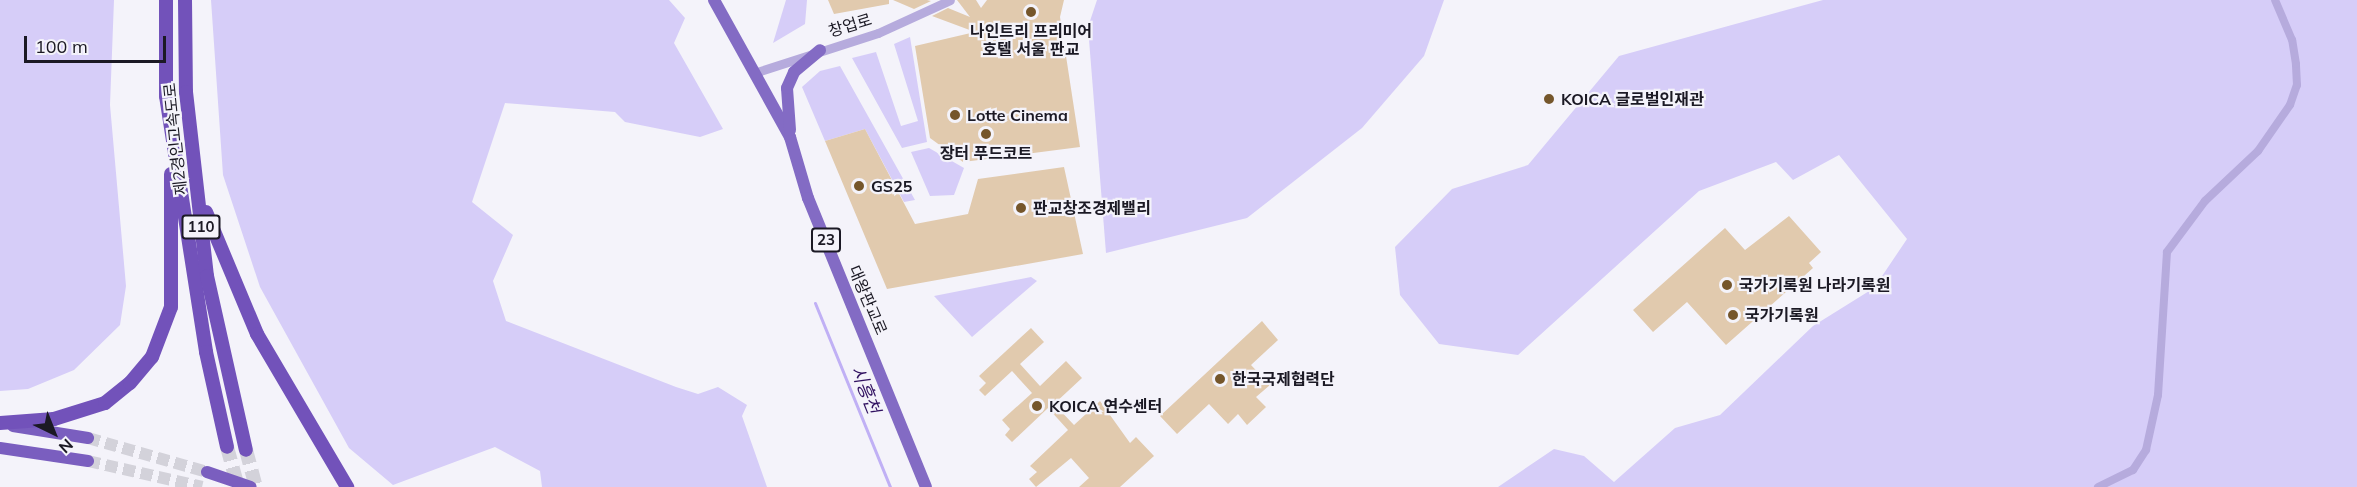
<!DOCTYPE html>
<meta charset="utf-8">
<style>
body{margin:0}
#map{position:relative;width:2357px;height:487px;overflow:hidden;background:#f4f3fa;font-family:Mulish,"Noto Sans KR",sans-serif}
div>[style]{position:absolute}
.green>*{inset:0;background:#d6cdf8}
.stream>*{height:3px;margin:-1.5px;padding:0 1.5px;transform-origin:1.5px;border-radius:1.5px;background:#c0b0f5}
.building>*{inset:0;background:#e1caae}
.trunk-tunnel>*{height:12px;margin-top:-6px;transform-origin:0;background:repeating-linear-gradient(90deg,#d3d2da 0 12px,transparent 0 18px)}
.motorway-tunnel>*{height:14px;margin-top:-7px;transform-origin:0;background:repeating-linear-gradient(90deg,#d3d2da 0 14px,transparent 0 21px)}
.minor>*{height:8px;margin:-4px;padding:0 4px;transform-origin:4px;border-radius:4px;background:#b6abdd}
.tertiary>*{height:9px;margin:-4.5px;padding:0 4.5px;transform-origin:4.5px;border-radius:4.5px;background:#b6abdd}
.primary>*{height:12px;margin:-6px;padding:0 6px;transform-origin:6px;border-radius:6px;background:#836bc4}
.trunk>*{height:12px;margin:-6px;padding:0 6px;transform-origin:6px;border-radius:6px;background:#7a5ebf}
.motorway>*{height:14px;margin:-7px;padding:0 7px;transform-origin:7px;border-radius:7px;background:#7252ba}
.dots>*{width:16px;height:16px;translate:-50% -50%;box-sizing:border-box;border:3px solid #f4f3fa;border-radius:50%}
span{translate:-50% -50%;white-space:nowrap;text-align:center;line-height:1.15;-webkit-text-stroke:4.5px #f4f3fa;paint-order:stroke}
.shield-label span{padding:2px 4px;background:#f4f3fa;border:2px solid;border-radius:4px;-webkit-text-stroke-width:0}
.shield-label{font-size:15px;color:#1b1924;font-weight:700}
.street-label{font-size:16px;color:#1b1924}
.poi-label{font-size:16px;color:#1b1924;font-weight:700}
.left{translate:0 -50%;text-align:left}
.water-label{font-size:18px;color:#301160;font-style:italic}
.north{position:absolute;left:24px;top:403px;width:60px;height:60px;-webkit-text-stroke:4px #f4f3fa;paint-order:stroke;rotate:137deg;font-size:16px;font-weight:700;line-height:24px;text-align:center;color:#1b1924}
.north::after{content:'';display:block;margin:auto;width:21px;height:27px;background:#1b1924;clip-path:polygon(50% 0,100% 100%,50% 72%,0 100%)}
.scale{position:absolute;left:24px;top:36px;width:142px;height:27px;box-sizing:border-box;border:3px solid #1b1924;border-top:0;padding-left:8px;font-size:18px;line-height:21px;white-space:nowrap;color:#1b1924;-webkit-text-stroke:4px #f4f3fa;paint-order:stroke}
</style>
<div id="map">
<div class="green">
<div style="clip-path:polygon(0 0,114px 0,110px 105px,126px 286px,120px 325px,74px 370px,28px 389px,0 391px)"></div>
<div style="clip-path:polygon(211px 0,669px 0,685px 18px,674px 43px,723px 129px,700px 137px,625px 122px,615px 112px,505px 103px,472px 202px,513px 235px,493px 281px,506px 321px,676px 387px,698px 394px,718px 387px,747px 405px,742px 416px,767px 487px,542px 487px,540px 471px,495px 447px,393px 485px,349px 448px,260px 287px,223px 175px)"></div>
<div style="clip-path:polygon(786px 0,807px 0,805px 24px,773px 43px)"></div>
<div style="clip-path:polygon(1097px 0,1444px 0,1424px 56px,1362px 128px,1247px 218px,1106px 253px,1088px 27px)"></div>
<div style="clip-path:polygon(1823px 0,2357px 0,2357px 487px,1498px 487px,1554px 449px,1584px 456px,1614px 482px,1675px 428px,1720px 415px,1813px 326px,1874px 288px,1907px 239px,1839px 155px,1793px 180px,1776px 162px,1699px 191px,1518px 355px,1439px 344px,1400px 295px,1395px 247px,1452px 189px,1528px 165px,1619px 56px)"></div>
<div style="clip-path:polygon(910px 37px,927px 142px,902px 148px,852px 58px,876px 52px,901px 126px,918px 121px,894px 44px)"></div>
<div style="clip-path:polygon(840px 66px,915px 200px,904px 202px,865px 129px,825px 141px,802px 87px,820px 71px)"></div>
<div style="clip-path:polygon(929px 148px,964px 168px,954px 195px,930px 196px,911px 152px)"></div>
<div style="clip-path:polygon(1031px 277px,1037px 281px,972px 337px,934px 296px)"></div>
</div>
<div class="stream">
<div style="left:815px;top:303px;width:199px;rotate:67.8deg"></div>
</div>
<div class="building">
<div style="clip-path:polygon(828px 0,889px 0,889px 4px,834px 14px)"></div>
<div style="clip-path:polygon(893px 0,927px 0,931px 1px,914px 9px)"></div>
<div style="clip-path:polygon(957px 0,976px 0,981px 8px,987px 0,1064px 0,1060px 17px,1080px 147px,963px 162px,930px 138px,915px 46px,975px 32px,932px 16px,948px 8px,970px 17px)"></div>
<div style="clip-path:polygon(865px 129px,915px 224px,968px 214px,978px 179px,1064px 167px,1083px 254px,887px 289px,825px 141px)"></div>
<div style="clip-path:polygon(1789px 216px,1821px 252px,1809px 263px,1813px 268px,1726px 345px,1687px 302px,1653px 332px,1633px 310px,1725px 228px,1745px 250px)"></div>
<div style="clip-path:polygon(1262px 321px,1278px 340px,1251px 365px,1270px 385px,1256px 397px,1266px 407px,1247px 425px,1238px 414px,1228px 424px,1209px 404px,1177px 434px,1160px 416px)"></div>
<div style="clip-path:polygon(1031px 328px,1044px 342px,1020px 364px,1040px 386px,1066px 361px,1082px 378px,1054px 404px,1074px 425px,1100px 401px,1130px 443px,1136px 437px,1154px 456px,1120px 487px,1079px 487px,1089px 478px,1071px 458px,1036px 487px,1029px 479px,1037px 472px,1030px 466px,1068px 430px,1048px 408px,1012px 442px,1005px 435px,1010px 429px,1002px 420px,1032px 393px,1012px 371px,985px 396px,979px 390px,986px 383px,979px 376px)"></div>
</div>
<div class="trunk-tunnel">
<div style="left:88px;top:438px;width:124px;rotate:15.9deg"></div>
<div style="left:88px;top:461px;width:117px;rotate:12.8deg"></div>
</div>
<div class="motorway-tunnel">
<div style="left:227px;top:447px;width:41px;rotate:74.6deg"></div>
<div style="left:246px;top:450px;width:38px;rotate:75deg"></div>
</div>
<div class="minor">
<div style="left:2098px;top:487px;width:39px;rotate:-26deg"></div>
<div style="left:2133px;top:470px;width:24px;rotate:-57deg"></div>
<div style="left:2146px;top:450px;width:56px;rotate:-77.7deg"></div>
<div style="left:2158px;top:395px;width:143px;rotate:-86.4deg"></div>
<div style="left:2167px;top:252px;width:64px;rotate:-53.3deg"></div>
<div style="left:2205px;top:201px;width:73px;rotate:-43.3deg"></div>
<div style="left:2258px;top:151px;width:56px;rotate:-55.2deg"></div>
<div style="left:2290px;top:105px;width:21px;rotate:-71deg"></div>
<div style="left:2297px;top:85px;width:21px;rotate:-93deg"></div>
<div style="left:2296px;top:64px;width:24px;rotate:-99deg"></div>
<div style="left:2292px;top:40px;width:43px;rotate:-113deg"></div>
</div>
<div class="tertiary">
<div style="left:757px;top:72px;width:127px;rotate:-17.9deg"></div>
<div style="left:878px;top:33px;width:79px;rotate:-24.6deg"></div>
</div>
<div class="primary">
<div style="left:714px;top:0;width:157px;rotate:61deg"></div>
<div style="left:790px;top:137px;width:64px;rotate:73.6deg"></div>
<div style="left:808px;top:198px;width:312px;rotate:67.8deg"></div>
<div style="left:790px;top:130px;width:42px;rotate:-94.1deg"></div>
<div style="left:787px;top:88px;width:17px;rotate:-66deg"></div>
<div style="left:794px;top:72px;width:34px;rotate:-40deg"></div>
</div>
<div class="trunk">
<div style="left:13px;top:426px;width:76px;rotate:9.1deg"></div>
<div style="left:0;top:448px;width:89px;rotate:8.4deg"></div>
<div style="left:207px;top:472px;width:46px;rotate:18.8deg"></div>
</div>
<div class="motorway">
<div style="left:166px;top:0;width:96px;rotate:90deg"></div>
<div style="left:166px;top:96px;width:259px;rotate:81.1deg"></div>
<div style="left:206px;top:352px;width:97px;rotate:77.5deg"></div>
<div style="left:185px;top:0;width:92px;rotate:89.4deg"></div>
<div style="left:186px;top:92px;width:185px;rotate:83.5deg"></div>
<div style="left:207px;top:276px;width:178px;rotate:77.4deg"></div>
<div style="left:206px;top:212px;width:132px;rotate:67.3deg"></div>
<div style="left:257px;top:334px;width:178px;rotate:59.5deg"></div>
<div style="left:0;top:423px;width:54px;rotate:-4.2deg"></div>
<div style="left:54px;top:419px;width:53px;rotate:-17.4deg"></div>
<div style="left:105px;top:403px;width:32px;rotate:-39deg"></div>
<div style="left:130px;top:383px;width:34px;rotate:-50deg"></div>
<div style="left:152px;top:357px;width:53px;rotate:-69.2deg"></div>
<div style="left:171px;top:307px;width:133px;rotate:-90deg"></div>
</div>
<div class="dots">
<div style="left:1031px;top:12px;background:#75562b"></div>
<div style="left:1549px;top:99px;background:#75562b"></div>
<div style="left:955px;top:115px;background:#75562b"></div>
<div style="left:986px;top:134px;background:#75562b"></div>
<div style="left:859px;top:186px;background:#75562b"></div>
<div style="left:1021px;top:208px;background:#75562b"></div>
<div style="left:1727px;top:285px;background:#75562b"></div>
<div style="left:1733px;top:315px;background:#75562b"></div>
<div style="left:1220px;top:379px;background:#75562b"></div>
<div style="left:1037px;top:406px;background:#75562b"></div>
</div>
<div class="shield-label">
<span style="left:201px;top:227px">110</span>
<span style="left:826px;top:240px">23</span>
</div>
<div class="street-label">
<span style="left:850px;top:25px;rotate:-17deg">창업로</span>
<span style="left:175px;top:139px;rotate:-96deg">제2경인고속도로</span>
<span style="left:868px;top:300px;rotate:67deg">대왕판교로</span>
</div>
<div class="poi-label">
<span style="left:1031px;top:40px">나인트리 프리미어<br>호텔 서울 판교</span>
<span class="left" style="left:1561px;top:99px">KOICA 글로벌인재관</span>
<span class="left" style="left:967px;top:115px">Lotte Cinema</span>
<span style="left:986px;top:153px">장터 푸드코트</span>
<span class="left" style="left:871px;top:186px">GS25</span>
<span class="left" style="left:1033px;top:208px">판교창조경제밸리</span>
<span class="left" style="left:1739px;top:285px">국가기록원 나라기록원</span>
<span class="left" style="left:1745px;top:315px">국가기록원</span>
<span class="left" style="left:1232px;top:379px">한국국제협력단</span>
<span class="left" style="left:1049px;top:406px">KOICA 연수센터</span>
</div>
<div class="water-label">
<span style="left:865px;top:390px;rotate:68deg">시흥천</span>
</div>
<div class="north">N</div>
<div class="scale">100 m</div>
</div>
